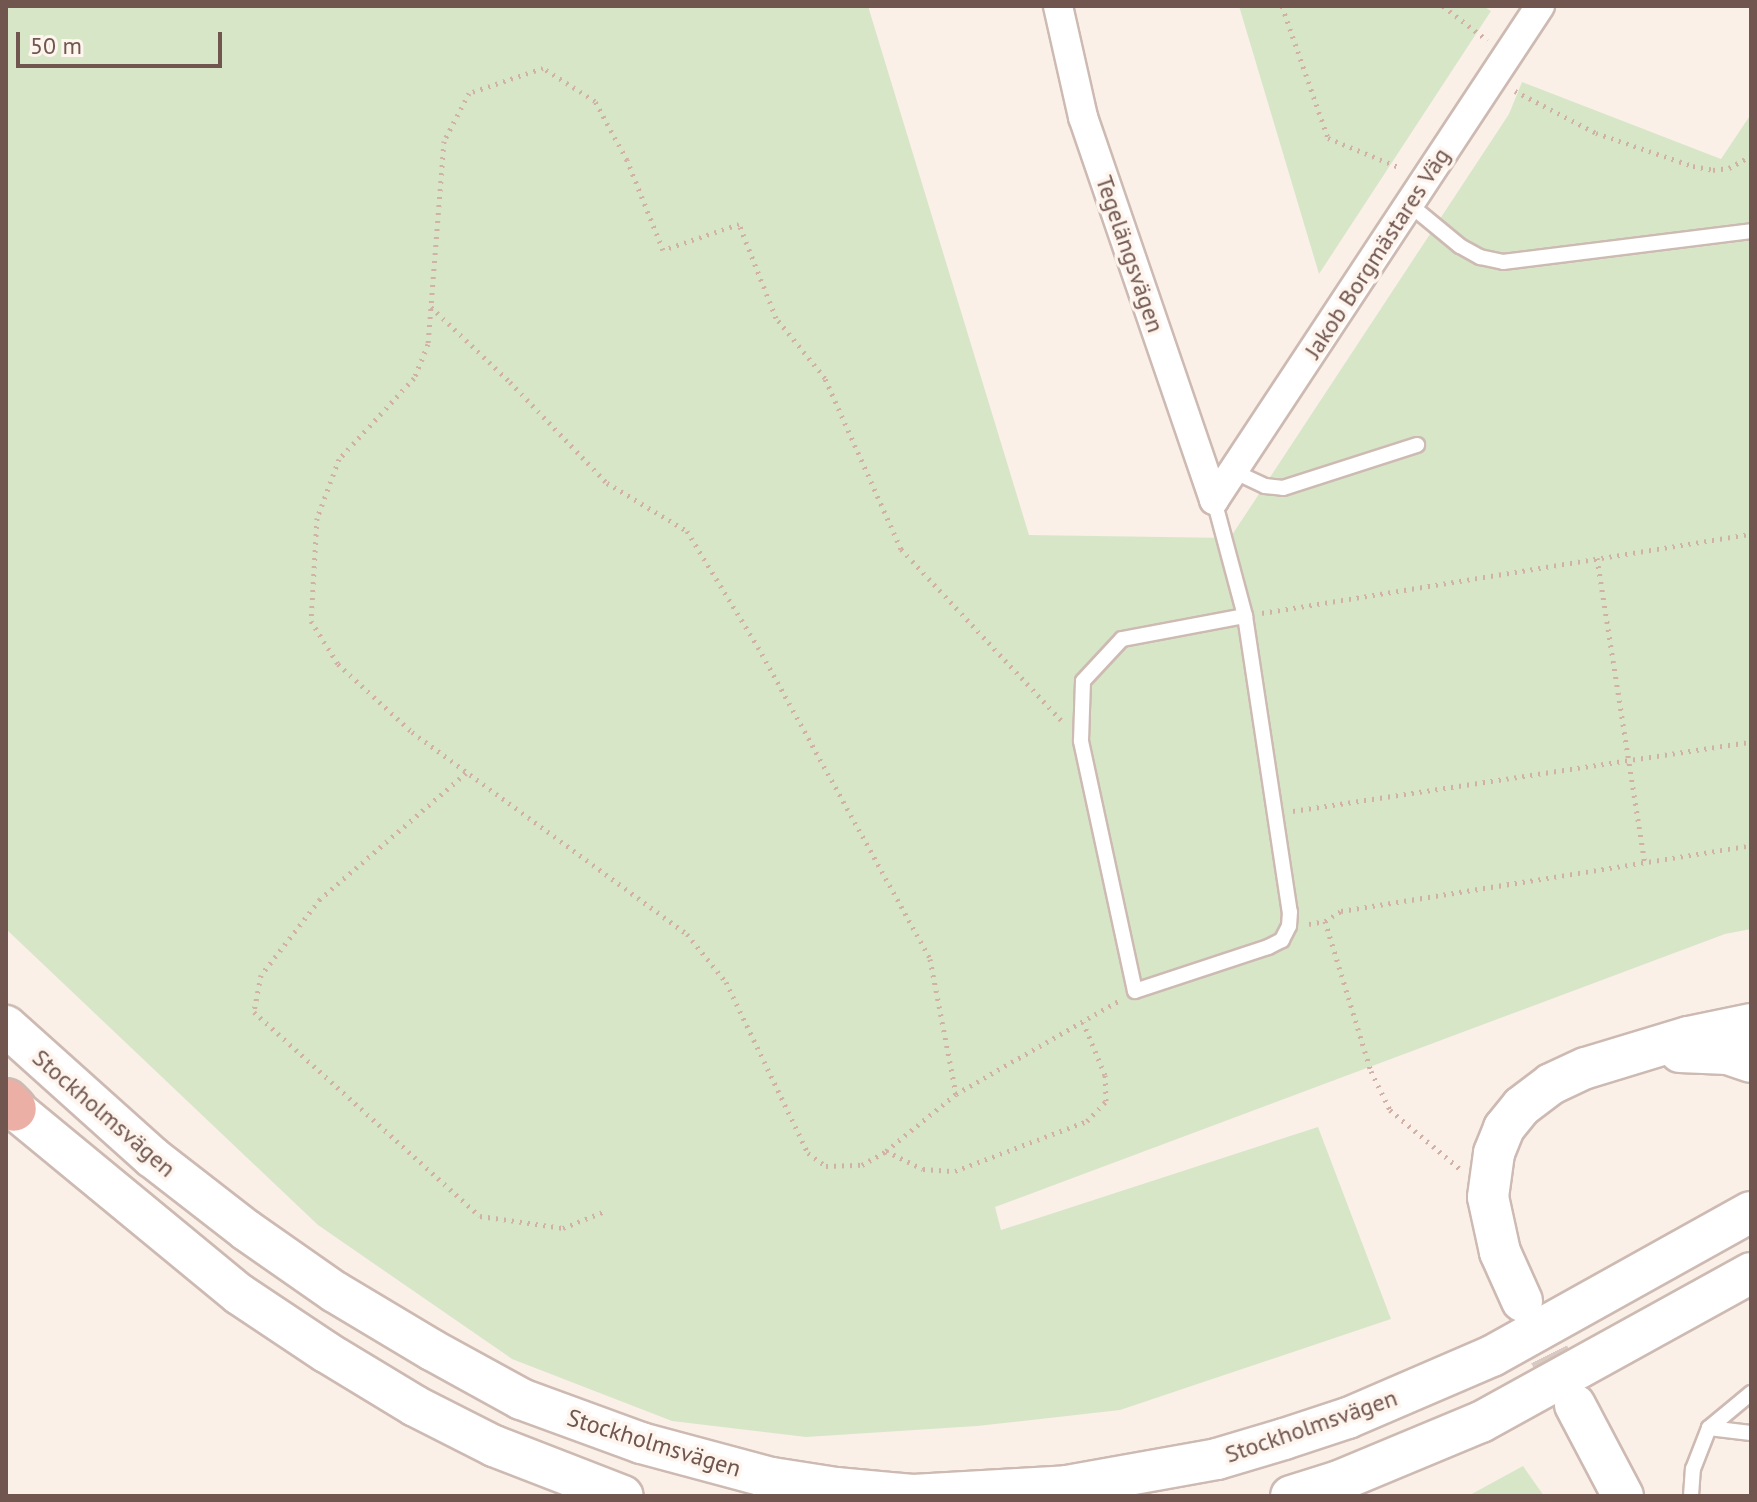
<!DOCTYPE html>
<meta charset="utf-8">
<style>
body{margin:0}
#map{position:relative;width:1757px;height:1502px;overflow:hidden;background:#faf0e8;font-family:"PT Sans",sans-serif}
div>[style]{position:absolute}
.green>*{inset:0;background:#d8e6c8}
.secondary-tunnel>*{height:40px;margin-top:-20px;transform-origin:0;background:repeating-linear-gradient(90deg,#d8cac2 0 40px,transparent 0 60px)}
.path>*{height:5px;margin-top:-2.5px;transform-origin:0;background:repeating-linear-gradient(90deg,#d1b1a6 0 2px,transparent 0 8px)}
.roads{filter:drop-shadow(2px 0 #cdbab2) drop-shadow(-2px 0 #cdbab2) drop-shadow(0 2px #cdbab2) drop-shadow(0 -2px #cdbab2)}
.service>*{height:14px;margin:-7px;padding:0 7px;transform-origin:7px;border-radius:7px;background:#fff}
.minor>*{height:28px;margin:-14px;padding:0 14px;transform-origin:14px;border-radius:14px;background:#fff}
.secondary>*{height:40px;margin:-20px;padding:0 20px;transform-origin:20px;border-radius:20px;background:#fff}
.motorway>*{height:44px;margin:-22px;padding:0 22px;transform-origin:22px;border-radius:22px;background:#ecafa6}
span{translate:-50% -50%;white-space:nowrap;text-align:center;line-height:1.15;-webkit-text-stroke:7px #fdf5ee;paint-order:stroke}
.street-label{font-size:24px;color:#71564f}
.frame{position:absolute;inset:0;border:8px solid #71564f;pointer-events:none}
.scale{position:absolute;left:16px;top:32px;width:206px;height:36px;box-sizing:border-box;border:4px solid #71564f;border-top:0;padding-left:10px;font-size:24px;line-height:28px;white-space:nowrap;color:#71564f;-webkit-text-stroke:6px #fdf5ee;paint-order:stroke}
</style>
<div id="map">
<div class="green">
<div style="clip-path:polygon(6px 6px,868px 6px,1029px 535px,1230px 538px,1509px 114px,1522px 82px,1721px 159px,1751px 114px,1751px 929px,1725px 934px,995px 1207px,1001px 1230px,1318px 1127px,1391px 1319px,1120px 1410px,977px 1426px,806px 1437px,672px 1421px,512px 1359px,318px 1225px,6px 929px)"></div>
<div style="clip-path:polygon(1239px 6px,1483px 6px,1491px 11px,1319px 274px)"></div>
<div style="clip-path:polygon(1523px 1466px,1544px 1496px,1468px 1496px)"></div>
</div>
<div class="secondary-tunnel">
<div style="left:1522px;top:1301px;width:117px;rotate:63deg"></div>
</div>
<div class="path">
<div style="left:1282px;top:6px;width:140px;rotate:70.8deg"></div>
<div style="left:1328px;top:138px;width:79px;rotate:22.3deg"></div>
<div style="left:1443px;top:6px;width:56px;rotate:37.7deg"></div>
<div style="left:1515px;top:91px;width:91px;rotate:27.4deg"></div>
<div style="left:1596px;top:133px;width:102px;rotate:18.8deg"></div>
<div style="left:1693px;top:166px;width:20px;rotate:11deg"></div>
<div style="left:1713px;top:170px;width:16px;rotate:-7deg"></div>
<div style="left:1729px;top:168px;width:25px;rotate:-29deg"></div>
<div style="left:431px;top:307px;width:109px;rotate:43.5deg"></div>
<div style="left:510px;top:382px;width:140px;rotate:46.2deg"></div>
<div style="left:607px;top:483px;width:93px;rotate:31deg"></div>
<div style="left:687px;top:531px;width:136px;rotate:58.5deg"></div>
<div style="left:758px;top:647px;width:356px;rotate:61.1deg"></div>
<div style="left:930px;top:959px;width:137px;rotate:79.1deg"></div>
<div style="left:1597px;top:558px;width:309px;rotate:81.1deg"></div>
<div style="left:1262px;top:613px;width:495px;rotate:-9.2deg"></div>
<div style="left:1061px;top:720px;width:234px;rotate:-133.1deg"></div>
<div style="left:901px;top:549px;width:187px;rotate:-114deg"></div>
<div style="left:825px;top:378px;width:77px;rotate:-129.2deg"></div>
<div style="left:776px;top:318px;width:101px;rotate:-111.5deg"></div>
<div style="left:739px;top:224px;width:80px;rotate:161.1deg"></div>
<div style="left:663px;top:250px;width:97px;rotate:-111.8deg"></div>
<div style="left:627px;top:160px;width:67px;rotate:-118.5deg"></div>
<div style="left:595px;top:101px;width:62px;rotate:-147.6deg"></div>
<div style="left:543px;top:68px;width:78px;rotate:161.3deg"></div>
<div style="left:469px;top:93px;width:54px;rotate:117.5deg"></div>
<div style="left:444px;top:141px;width:204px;rotate:94.5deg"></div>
<div style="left:428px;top:344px;width:37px;rotate:112deg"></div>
<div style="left:414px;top:378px;width:110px;rotate:132.8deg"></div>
<div style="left:339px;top:459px;width:63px;rotate:110.4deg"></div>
<div style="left:317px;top:518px;width:103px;rotate:93.3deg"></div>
<div style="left:311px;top:621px;width:51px;rotate:57.9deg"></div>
<div style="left:338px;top:664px;width:100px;rotate:42.6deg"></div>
<div style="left:412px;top:732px;width:341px;rotate:36.3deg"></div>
<div style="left:687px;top:934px;width:62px;rotate:50.9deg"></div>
<div style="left:726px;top:982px;width:190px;rotate:64.4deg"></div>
<div style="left:808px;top:1153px;width:22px;rotate:36deg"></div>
<div style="left:826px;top:1166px;width:36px;rotate:-2deg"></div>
<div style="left:862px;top:1165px;width:28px;rotate:-30deg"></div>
<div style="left:886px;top:1151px;width:41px;rotate:25.9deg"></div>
<div style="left:923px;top:1169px;width:32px;rotate:4deg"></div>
<div style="left:955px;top:1171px;width:141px;rotate:-20.7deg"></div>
<div style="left:1087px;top:1121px;width:28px;rotate:-46deg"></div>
<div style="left:1106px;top:1101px;width:26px;rotate:-92deg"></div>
<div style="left:1105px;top:1075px;width:57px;rotate:-112.5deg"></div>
<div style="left:466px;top:773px;width:193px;rotate:139.2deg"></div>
<div style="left:320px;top:899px;width:96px;rotate:127.8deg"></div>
<div style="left:261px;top:975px;width:38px;rotate:101deg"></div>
<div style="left:254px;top:1012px;width:304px;rotate:42.1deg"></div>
<div style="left:480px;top:1216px;width:84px;rotate:8.2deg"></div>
<div style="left:563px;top:1228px;width:43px;rotate:-21.8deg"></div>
<div style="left:1293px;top:811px;width:463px;rotate:-8.6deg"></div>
<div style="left:1325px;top:921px;width:157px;rotate:73deg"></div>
<div style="left:1371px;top:1071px;width:43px;rotate:64deg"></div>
<div style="left:1390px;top:1110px;width:92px;rotate:40.1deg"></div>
<div style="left:1309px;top:924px;width:16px;rotate:-11deg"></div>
<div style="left:1325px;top:921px;width:19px;rotate:-32deg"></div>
<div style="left:1341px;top:911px;width:415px;rotate:-9.1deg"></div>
<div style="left:886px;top:1151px;width:90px;rotate:-39.2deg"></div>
<div style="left:956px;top:1094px;width:189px;rotate:-29.8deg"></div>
</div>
<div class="roads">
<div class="service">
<div style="left:1409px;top:204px;width:66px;rotate:39.5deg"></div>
<div style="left:1460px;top:246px;width:23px;rotate:29deg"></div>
<div style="left:1480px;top:257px;width:24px;rotate:12deg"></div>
<div style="left:1503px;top:262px;width:250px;rotate:-7.1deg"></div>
<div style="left:1233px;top:471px;width:35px;rotate:25deg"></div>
<div style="left:1265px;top:486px;width:18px;rotate:6deg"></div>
<div style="left:1283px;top:488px;width:141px;rotate:-17.8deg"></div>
<div style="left:1214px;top:500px;width:120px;rotate:75deg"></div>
<div style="left:1245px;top:616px;width:299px;rotate:81.4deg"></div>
<div style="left:1290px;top:912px;width:14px;rotate:94deg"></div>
<div style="left:1289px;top:926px;width:16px;rotate:117deg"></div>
<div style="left:1282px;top:940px;width:16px;rotate:153deg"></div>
<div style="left:1268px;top:947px;width:140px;rotate:161.7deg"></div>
<div style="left:1135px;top:991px;width:256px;rotate:-102.2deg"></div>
<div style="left:1081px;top:741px;width:60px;rotate:-88.1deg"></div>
<div style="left:1083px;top:681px;width:57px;rotate:-47.1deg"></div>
<div style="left:1122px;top:639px;width:125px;rotate:-10.6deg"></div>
<div style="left:1709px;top:1428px;width:42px;rotate:6.8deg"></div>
<div style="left:1691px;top:1496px;width:27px;rotate:-86deg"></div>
<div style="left:1693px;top:1469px;width:44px;rotate:-68.7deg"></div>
<div style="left:1709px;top:1428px;width:55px;rotate:-39.8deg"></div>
</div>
<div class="minor">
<div style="left:1058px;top:6px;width:114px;rotate:77.3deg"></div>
<div style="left:1083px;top:117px;width:405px;rotate:71.1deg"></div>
<div style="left:1214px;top:500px;width:592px;rotate:-56.58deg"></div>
</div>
<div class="secondary">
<div style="left:6px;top:1026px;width:196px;rotate:41.9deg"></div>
<div style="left:152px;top:1157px;width:119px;rotate:37.8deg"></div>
<div style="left:246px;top:1230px;width:108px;rotate:34.9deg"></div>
<div style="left:335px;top:1292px;width:113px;rotate:30.9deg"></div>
<div style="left:432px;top:1350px;width:102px;rotate:28.8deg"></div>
<div style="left:521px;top:1399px;width:128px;rotate:20.1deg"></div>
<div style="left:641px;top:1443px;width:136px;rotate:15deg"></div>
<div style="left:772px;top:1478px;width:65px;rotate:8.9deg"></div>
<div style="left:836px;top:1488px;width:77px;rotate:5.2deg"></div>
<div style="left:913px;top:1495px;width:154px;rotate:-3.3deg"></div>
<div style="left:1067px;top:1486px;width:152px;rotate:-10.2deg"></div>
<div style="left:1217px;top:1459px;width:70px;rotate:-16.6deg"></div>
<div style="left:1284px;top:1439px;width:67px;rotate:-18.2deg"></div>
<div style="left:1348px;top:1418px;width:157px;rotate:-23.3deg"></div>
<div style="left:1492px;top:1356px;width:296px;rotate:-29.1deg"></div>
<div style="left:1680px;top:1052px;width:48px;rotate:2.4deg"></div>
<div style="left:1728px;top:1054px;width:24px;rotate:19deg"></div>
<div style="left:6px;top:1102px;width:302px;rotate:39.5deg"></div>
<div style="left:239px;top:1294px;width:105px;rotate:33.7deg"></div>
<div style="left:326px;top:1352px;width:104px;rotate:31.2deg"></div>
<div style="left:415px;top:1406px;width:89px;rotate:26.9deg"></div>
<div style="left:494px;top:1446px;width:138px;rotate:21.2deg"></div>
<div style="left:1522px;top:1301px;width:54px;rotate:-114.2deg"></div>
<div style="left:1500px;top:1252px;width:56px;rotate:-102.3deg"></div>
<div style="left:1488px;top:1197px;width:44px;rotate:-82.2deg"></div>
<div style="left:1494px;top:1153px;width:27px;rotate:-68deg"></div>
<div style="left:1504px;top:1128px;width:28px;rotate:-51deg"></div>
<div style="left:1522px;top:1106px;width:36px;rotate:-37deg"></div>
<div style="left:1551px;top:1084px;width:38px;rotate:-25deg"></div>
<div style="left:1586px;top:1068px;width:107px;rotate:-16.9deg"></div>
<div style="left:1688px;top:1037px;width:64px;rotate:-11.7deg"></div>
<div style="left:1575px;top:1405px;width:103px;rotate:62.2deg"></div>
<div style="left:1291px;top:1496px;width:50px;rotate:-17.4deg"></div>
<div style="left:1339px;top:1481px;width:154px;rotate:-22.6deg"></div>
<div style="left:1481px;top:1422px;width:308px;rotate:-28.9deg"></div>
</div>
<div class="motorway">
<div style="left:6px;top:1101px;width:11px;rotate:45deg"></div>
</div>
</div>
<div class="street-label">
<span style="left:1377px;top:253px;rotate:-57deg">Jakob Borgmästares Väg</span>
<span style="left:1130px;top:254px;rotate:71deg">Tegelängsvägen</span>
<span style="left:104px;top:1113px;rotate:41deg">Stockholmsvägen</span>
<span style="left:1311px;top:1426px;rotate:-19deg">Stockholmsvägen</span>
<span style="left:654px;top:1443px;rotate:17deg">Stockholmsvägen</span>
</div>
<div class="frame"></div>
<div class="scale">50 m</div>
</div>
